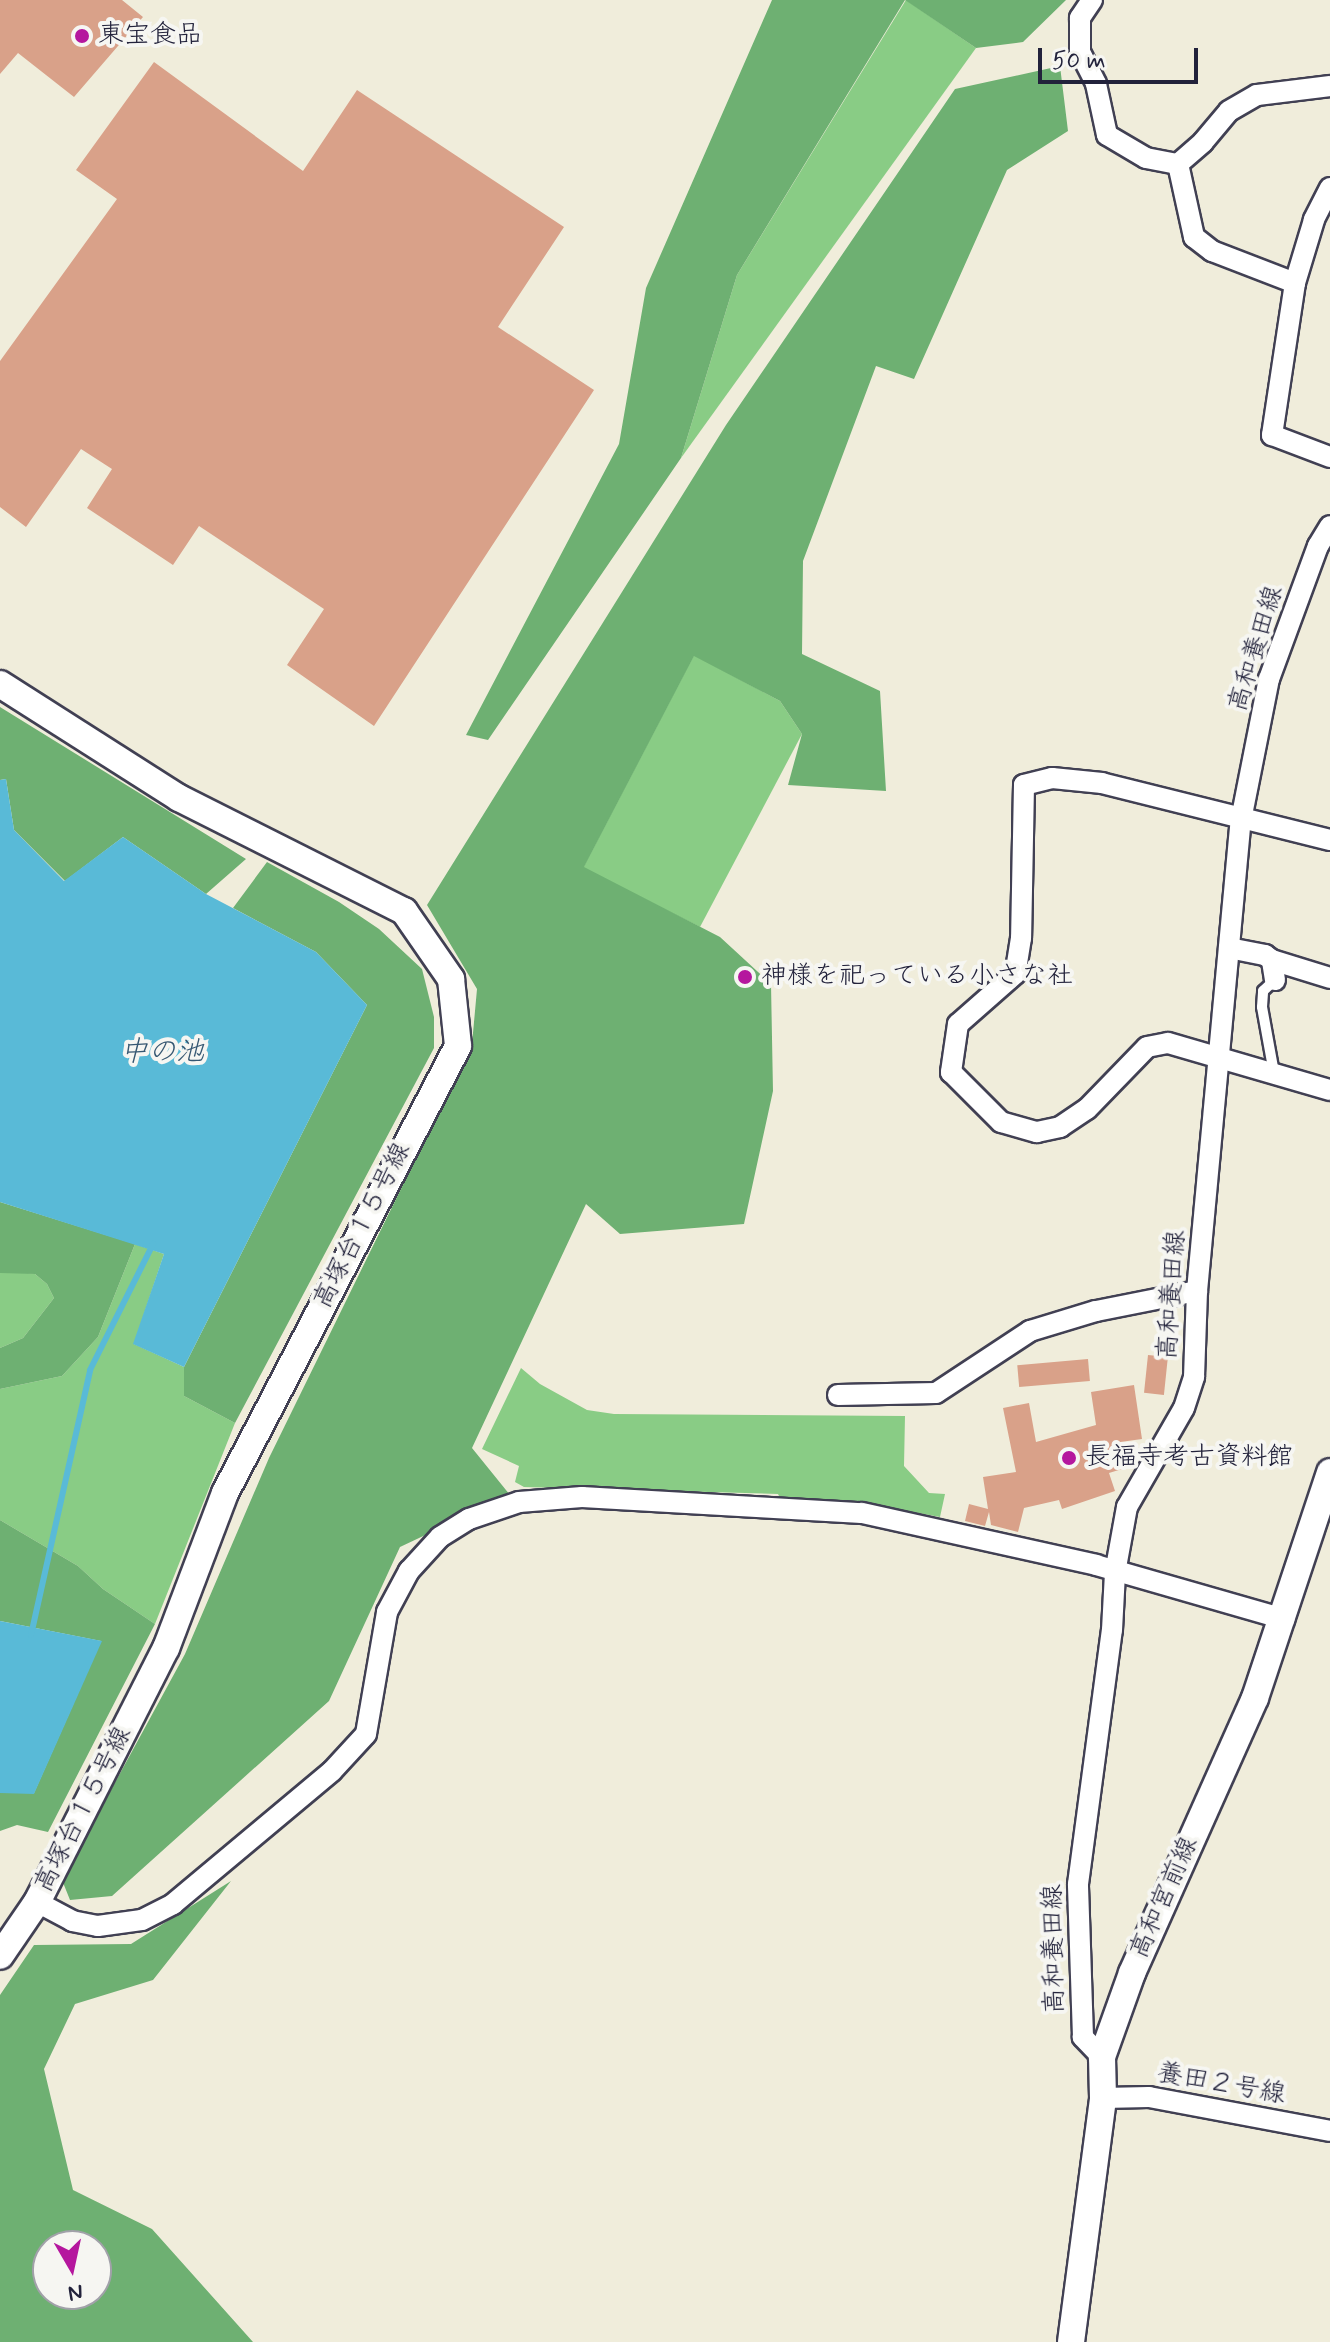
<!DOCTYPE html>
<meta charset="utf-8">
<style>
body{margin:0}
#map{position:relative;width:1330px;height:2342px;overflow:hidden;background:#f0eddb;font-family:Mynerve,"Klee One",sans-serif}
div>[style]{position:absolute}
.green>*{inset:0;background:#89cc85}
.forest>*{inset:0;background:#6eb072}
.water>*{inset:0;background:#59bad7}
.stream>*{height:6px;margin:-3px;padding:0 3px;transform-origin:3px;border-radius:3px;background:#59bad7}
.building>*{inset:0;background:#d9a189;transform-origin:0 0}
.roads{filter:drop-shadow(2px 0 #414053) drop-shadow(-2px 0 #414053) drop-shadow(0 2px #414053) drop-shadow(0 -2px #414053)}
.service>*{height:10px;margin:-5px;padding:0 5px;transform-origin:5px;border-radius:5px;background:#fff}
.minor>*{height:20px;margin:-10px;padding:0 10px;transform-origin:10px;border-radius:10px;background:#fff}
.tertiary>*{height:26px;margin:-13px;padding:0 13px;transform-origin:13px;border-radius:13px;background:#fff}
.dots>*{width:22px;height:22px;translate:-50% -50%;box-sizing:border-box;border:4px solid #f6f6f2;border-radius:50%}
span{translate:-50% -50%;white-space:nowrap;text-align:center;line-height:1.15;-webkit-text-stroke:8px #f6f6f2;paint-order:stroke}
.poi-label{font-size:26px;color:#22223b}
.left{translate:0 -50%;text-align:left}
.street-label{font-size:26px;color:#22223b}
.water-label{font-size:28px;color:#355772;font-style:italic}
.north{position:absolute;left:32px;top:2230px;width:80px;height:80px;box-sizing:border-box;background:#f6f6f2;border:2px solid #a1a1a9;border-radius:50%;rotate:171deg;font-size:22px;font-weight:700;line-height:32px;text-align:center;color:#22223b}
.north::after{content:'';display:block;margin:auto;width:28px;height:36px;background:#b5179e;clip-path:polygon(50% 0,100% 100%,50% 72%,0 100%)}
.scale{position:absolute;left:1038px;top:48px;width:160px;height:36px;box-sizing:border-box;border:4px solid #22223b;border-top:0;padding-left:10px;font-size:24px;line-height:28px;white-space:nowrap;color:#22223b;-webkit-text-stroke:6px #f6f6f2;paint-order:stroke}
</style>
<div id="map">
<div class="green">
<div style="clip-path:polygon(906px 0,976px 48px,681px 458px,737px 275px)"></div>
<div style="clip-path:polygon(694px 655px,780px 701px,802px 734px,700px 927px,583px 868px)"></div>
<div style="clip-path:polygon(135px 1244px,164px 1254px,134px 1344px,184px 1367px,184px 1396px,235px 1423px,155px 1624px,103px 1589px,78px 1566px,0 1520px,0 1389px,62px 1376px,98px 1337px)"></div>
<div style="clip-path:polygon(13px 1271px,35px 1274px,47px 1284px,54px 1298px,23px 1338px,0 1348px,0 1273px)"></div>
<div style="clip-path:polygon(521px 1368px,540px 1384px,587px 1410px,614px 1414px,905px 1416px,904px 1466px,929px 1493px,945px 1494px,940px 1517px,858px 1502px,780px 1498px,778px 1494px,524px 1487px,515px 1482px,519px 1466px,482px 1449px)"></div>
</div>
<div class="forest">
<div style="clip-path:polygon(772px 0,1066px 0,1023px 42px,976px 48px,905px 0,737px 275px,681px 458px,488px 740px,466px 735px,619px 444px,646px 288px)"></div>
<div style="clip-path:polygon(1060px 66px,1068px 131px,1007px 170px,914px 379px,876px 366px,803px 561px,802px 654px,880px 691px,886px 791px,788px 785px,802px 734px,780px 701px,694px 656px,584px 867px,720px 937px,771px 984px,773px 1091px,744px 1224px,620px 1234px,586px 1204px,472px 1448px,510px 1495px,400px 1547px,329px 1701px,112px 1896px,70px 1900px,62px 1880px,185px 1654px,269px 1458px,472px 1044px,477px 989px,427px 905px,726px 425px,955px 89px)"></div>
<div style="clip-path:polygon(0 707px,246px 859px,206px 894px,123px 837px,65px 881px,14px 830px,6px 779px,0 780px)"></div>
<div style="clip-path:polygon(267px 862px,339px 902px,379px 929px,422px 969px,434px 1017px,434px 1048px,235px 1423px,184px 1396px,184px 1367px,367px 1005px,316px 952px,233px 908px)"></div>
<div style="clip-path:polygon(0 1202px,135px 1244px,98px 1337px,62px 1376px,0 1389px,0 1348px,23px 1338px,54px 1298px,47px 1284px,35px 1274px,0 1273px)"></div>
<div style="clip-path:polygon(0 1520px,78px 1566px,103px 1589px,155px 1624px,48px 1832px,17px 1825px,0 1831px,0 1793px,34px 1793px,101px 1641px,0 1621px)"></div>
<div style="clip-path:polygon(evenodd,231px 1881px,153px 1980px,75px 2004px,44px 2069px,73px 2190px,152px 2229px,253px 2342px,0 2342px,0 1995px,34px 1945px,131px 1944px,231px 1881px,48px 2246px,96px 2246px,96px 2294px,48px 2294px,48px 2246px)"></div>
</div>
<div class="water">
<div style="clip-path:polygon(6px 779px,14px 830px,64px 881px,123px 837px,206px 894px,316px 952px,367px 1005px,184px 1367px,133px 1344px,164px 1254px,0 1202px,0 780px)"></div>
<div style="clip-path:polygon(0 1621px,102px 1641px,34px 1794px,0 1793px)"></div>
</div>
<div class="stream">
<div style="left:31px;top:1635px;width:271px;rotate:-77.4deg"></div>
<div style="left:90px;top:1370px;width:141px;rotate:-63.4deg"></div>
</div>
<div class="building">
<div style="clip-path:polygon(0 0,122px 0,143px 17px,74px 97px,18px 53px,0 74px)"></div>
<div style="clip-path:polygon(154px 62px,303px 171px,357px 90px,564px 227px,498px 327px,594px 390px,374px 726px,287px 665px,324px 609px,199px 526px,173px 565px,87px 508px,112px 469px,81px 449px,26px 527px,0 507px,0 361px,117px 199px,76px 170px)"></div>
<div style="left:1148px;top:1355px;width:20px;height:38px;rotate:6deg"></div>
<div style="left:1088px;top:1359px;width:22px;height:71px;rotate:85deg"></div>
<div style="clip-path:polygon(1134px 1385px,1142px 1439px,1113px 1443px,1122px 1469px,1109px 1473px,1115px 1491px,1062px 1509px,1059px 1500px,1024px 1508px,1018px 1532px,991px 1525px,989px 1512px,985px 1526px,965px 1521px,969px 1504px,988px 1509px,983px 1477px,1016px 1472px,1003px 1408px,1029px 1403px,1036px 1442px,1096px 1425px,1091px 1392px)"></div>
</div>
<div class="roads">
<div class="service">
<div style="left:1274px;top:1073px;width:67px;rotate:-100.3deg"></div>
<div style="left:1262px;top:1007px;width:16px;rotate:-86deg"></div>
<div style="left:1263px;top:991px;width:16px;rotate:-43deg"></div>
</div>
<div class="minor">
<div style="left:1092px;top:0;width:22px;rotate:124deg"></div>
<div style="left:1080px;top:18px;width:34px;rotate:90deg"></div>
<div style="left:1080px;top:52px;width:36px;rotate:63deg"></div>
<div style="left:1096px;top:84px;width:52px;rotate:77.8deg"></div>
<div style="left:1107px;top:135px;width:45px;rotate:30.5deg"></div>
<div style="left:1146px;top:158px;width:33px;rotate:11deg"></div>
<div style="left:1178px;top:164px;width:33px;rotate:-41deg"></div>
<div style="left:1203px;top:142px;width:40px;rotate:-50deg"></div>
<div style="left:1229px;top:111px;width:32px;rotate:-30deg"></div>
<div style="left:1257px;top:95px;width:74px;rotate:-7deg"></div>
<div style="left:1178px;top:164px;width:75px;rotate:77.6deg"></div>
<div style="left:1194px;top:237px;width:23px;rotate:38deg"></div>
<div style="left:1212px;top:251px;width:89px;rotate:21.1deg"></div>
<div style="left:1330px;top:188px;width:36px;rotate:117deg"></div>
<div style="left:1314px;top:220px;width:66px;rotate:106.8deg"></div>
<div style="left:1295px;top:283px;width:154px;rotate:98.6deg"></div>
<div style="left:1272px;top:435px;width:62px;rotate:20.8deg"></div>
<div style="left:1330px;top:840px;width:235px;rotate:-166deg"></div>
<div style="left:1102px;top:783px;width:50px;rotate:-174.3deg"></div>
<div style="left:1052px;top:778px;width:29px;rotate:166deg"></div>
<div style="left:1024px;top:785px;width:153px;rotate:91.1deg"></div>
<div style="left:1021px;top:938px;width:36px;rotate:99deg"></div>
<div style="left:1015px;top:974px;width:76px;rotate:138.7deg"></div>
<div style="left:958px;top:1024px;width:49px;rotate:98.3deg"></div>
<div style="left:951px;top:1072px;width:71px;rotate:45deg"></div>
<div style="left:1001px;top:1122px;width:37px;rotate:16deg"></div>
<div style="left:1037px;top:1132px;width:24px;rotate:-12deg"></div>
<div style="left:1060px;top:1127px;width:32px;rotate:-34deg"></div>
<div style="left:1087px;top:1109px;width:86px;rotate:-45.9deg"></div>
<div style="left:1147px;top:1047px;width:21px;rotate:-11deg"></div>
<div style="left:1168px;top:1043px;width:169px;rotate:16.2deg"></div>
<div style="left:1229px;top:948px;width:37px;rotate:11deg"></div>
<div style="left:1265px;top:955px;width:9px;rotate:36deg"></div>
<div style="left:1275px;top:980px;width:20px;rotate:-99deg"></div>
<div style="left:1272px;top:960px;width:61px;rotate:17.2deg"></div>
<div style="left:838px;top:1395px;width:98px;rotate:-1.2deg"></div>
<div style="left:936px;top:1393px;width:113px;rotate:-33.4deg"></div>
<div style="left:1030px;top:1331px;width:69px;rotate:-16.9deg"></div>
<div style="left:1096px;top:1311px;width:103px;rotate:-11.2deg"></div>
<div style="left:37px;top:1902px;width:40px;rotate:28deg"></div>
<div style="left:72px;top:1921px;width:26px;rotate:11deg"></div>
<div style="left:98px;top:1926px;width:44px;rotate:-7.8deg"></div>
<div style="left:142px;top:1920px;width:35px;rotate:-27deg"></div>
<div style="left:173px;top:1904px;width:207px;rotate:-39.9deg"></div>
<div style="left:332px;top:1771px;width:50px;rotate:-47.4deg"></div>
<div style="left:366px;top:1734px;width:124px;rotate:-80.2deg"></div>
<div style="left:387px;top:1612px;width:47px;rotate:-61.8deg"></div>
<div style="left:409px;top:1571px;width:46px;rotate:-47.6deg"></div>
<div style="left:440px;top:1537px;width:34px;rotate:-32deg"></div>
<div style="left:469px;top:1519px;width:53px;rotate:-18.8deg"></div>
<div style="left:519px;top:1502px;width:63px;rotate:-4.5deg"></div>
<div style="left:582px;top:1497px;width:280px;rotate:3.3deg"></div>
<div style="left:862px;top:1513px;width:240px;rotate:12.5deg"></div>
<div style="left:1096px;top:1565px;width:196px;rotate:16deg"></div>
<div style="left:1102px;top:2057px;width:28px;rotate:-134deg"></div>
<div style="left:1083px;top:2037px;width:153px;rotate:-91.9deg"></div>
<div style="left:1078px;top:1884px;width:256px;rotate:-82.4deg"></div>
<div style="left:1112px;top:1630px;width:57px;rotate:-87deg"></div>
<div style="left:1115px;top:1573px;width:67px;rotate:-79.7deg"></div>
<div style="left:1127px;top:1507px;width:114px;rotate:-60.1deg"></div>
<div style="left:1184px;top:1408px;width:33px;rotate:-72deg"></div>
<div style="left:1194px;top:1377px;width:86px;rotate:-88deg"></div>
<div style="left:1197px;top:1291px;width:473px;rotate:-84.7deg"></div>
<div style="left:1241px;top:820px;width:144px;rotate:-78.8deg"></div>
<div style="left:1269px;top:679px;width:142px;rotate:-69.8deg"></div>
<div style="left:1318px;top:546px;width:23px;rotate:-59deg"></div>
<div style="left:1103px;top:2098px;width:46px;rotate:-1.2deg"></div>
<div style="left:1149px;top:2097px;width:184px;rotate:10.6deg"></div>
</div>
<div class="tertiary">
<div style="left:0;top:684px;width:212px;rotate:32.5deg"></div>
<div style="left:179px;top:798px;width:252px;rotate:26.7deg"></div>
<div style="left:404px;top:911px;width:83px;rotate:55.3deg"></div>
<div style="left:451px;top:979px;width:67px;rotate:84deg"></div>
<div style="left:458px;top:1046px;width:504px;rotate:117.53deg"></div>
<div style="left:225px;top:1493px;width:166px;rotate:110.8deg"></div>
<div style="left:166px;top:1648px;width:285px;rotate:116.9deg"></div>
<div style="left:37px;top:1902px;width:65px;rotate:124.4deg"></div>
<div style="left:1071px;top:2342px;width:246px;rotate:-82.5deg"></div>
<div style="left:1103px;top:2098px;width:41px;rotate:-91.4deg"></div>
<div style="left:1102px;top:2057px;width:89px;rotate:-70.3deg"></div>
<div style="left:1132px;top:1973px;width:301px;rotate:-65.9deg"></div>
<div style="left:1255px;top:1698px;width:238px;rotate:-71.6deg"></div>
</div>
</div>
<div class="dots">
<div style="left:82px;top:36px;background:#b5179e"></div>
<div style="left:745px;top:977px;background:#b5179e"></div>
<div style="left:1069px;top:1458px;background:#b5179e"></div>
</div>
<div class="poi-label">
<span class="left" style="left:98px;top:36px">東宝食品</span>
<span class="left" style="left:761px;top:977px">神様を祀っている小さな社</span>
<span class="left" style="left:1085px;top:1458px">長福寺考古資料館</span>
</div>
<div class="street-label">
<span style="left:1257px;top:649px;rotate:-73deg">高和養田線</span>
<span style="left:363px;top:1226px;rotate:-63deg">高塚台１５号線</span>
<span style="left:1173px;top:1295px;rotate:-86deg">高和養田線</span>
<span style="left:84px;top:1810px;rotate:-63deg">高塚台１５号線</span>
<span style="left:1165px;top:1898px;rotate:-66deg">高和宮前線</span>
<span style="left:1055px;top:1949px;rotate:-91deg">高和養田線</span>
<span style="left:1221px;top:2085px;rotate:10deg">養田２号線</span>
</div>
<div class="water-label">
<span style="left:162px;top:1053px">中の池</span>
</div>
<div class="north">N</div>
<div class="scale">50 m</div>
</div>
